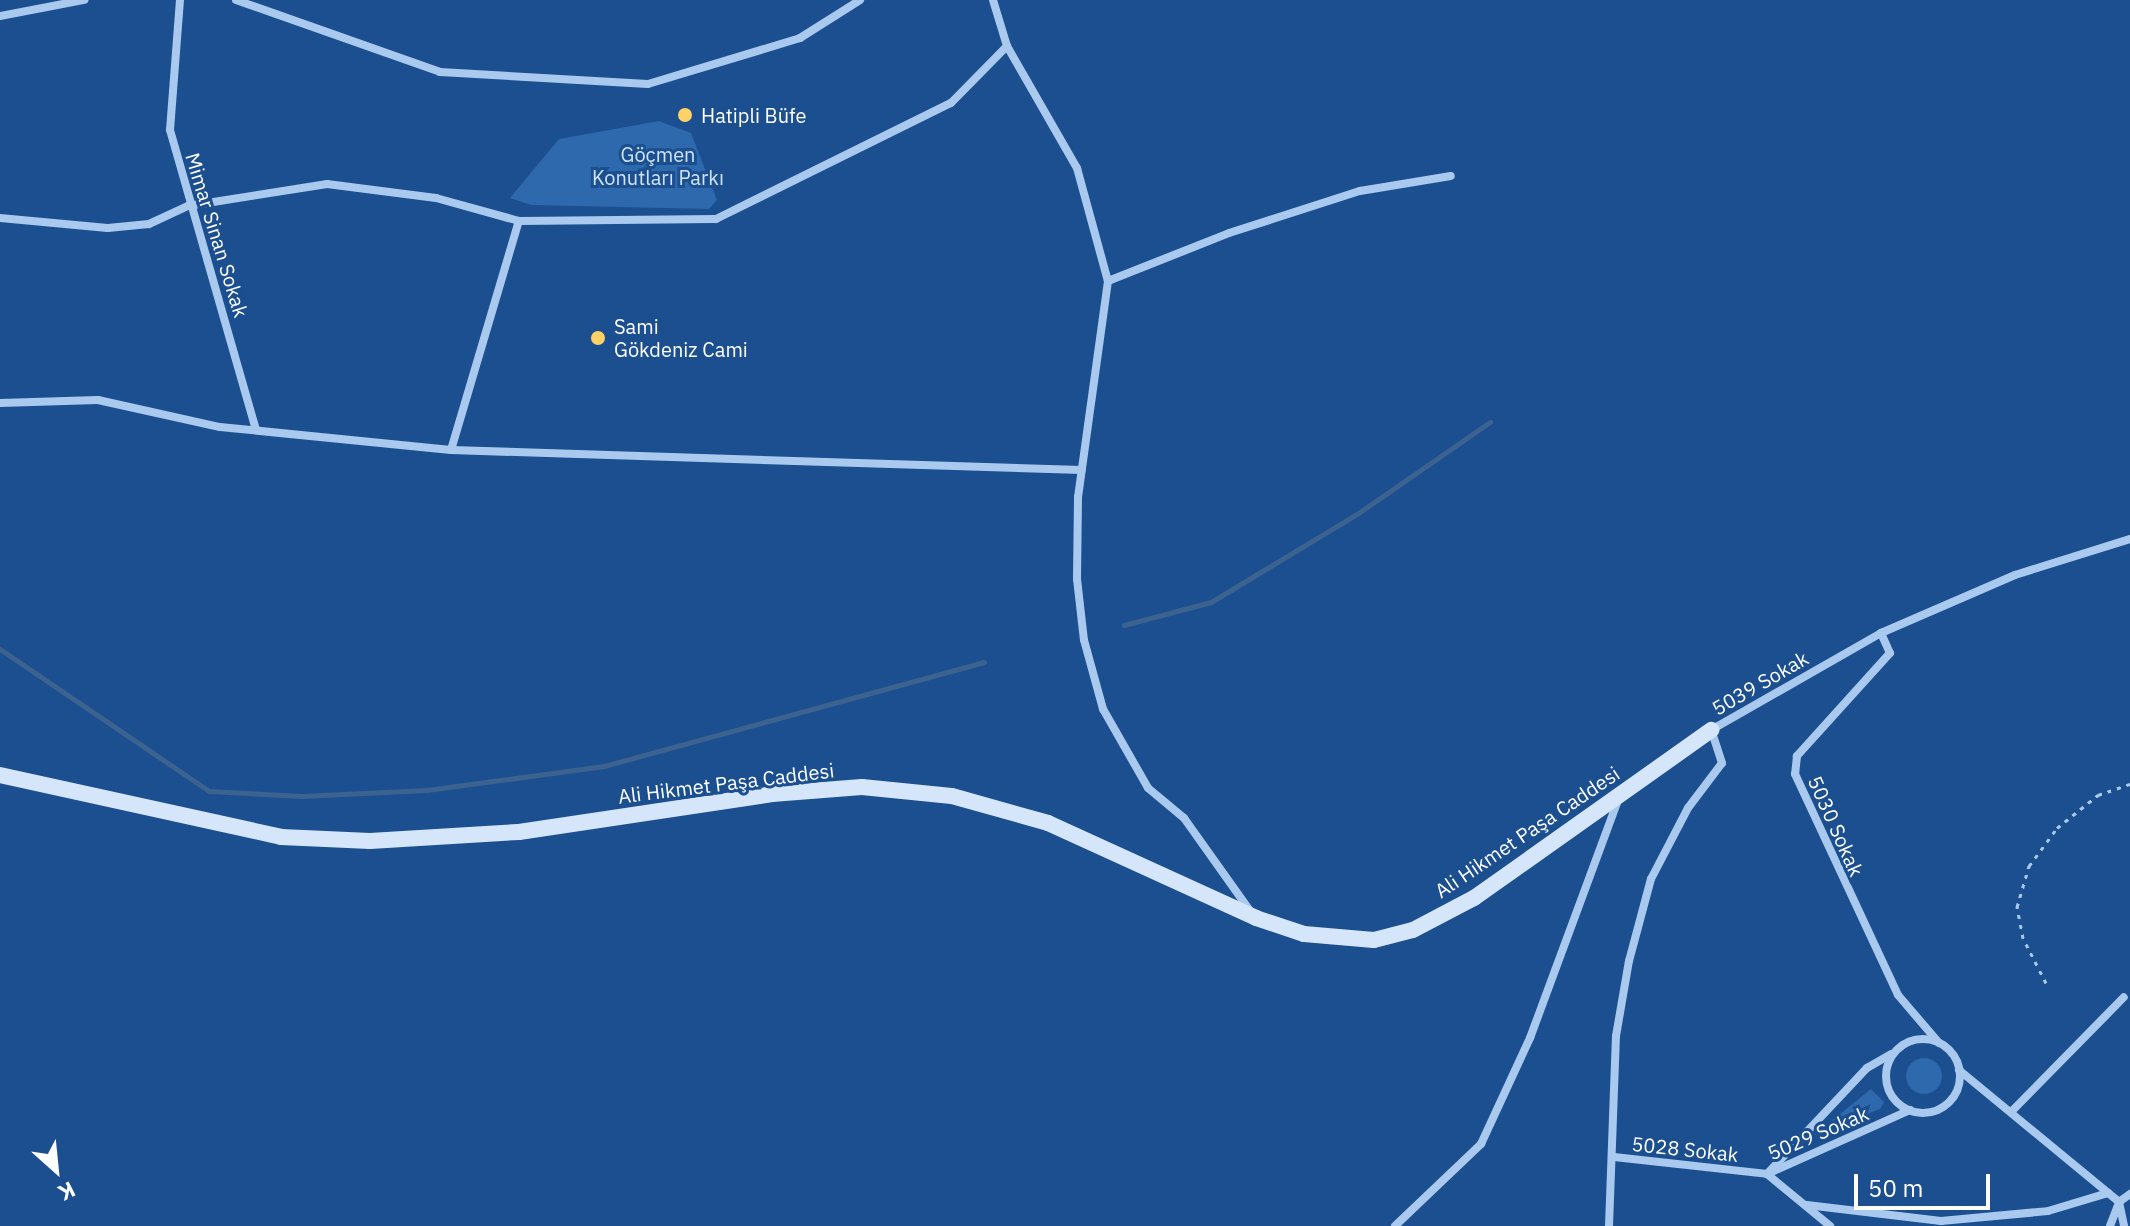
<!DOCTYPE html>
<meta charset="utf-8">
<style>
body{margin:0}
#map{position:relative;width:2130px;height:1226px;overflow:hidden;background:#1b4f8f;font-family:"IBM Plex Sans",sans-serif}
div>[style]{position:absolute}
.green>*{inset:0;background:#2e69ad}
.round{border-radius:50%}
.stream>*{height:5px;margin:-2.5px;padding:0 2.5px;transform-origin:2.5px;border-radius:2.5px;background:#3c6290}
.path>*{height:3px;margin-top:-1.5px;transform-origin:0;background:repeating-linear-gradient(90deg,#a9c9ee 0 4px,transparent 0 10px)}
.minor>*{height:8px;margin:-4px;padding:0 4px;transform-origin:4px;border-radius:4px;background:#a9c9ee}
.minor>.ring{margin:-4px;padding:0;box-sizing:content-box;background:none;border:8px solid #a9c9ee;border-radius:50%}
.secondary>*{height:16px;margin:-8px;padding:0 8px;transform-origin:8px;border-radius:8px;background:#d6e6fa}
.dots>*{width:22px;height:22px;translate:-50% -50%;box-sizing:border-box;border:4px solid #1b4f8f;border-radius:50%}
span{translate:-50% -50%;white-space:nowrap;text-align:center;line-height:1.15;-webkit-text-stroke:6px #1b4f8f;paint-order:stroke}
.poi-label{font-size:20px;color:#fff}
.left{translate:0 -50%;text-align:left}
.park-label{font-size:20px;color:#cfe3fa}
.street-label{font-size:20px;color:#fff}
.north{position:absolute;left:16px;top:1130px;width:80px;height:80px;-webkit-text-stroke:6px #1b4f8f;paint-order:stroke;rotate:153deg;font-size:22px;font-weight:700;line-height:32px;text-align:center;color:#fff}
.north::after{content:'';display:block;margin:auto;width:28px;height:36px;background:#fff;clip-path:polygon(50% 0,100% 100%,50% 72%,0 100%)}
.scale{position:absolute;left:1854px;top:1174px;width:136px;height:36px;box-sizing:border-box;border:4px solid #fff;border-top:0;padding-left:10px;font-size:24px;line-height:28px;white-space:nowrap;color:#fff;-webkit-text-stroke:6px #1b4f8f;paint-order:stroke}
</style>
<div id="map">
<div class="green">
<div style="clip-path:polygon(659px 121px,691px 133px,717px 200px,709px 209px,531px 205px,510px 198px,559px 139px)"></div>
<div class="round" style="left:1906px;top:1058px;width:36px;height:36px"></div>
<div style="clip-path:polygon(1871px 1089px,1884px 1102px,1880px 1109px,1814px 1135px)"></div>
</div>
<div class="stream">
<div style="left:1124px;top:625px;width:90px;rotate:-14.8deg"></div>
<div style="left:1211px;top:602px;width:170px;rotate:-31.1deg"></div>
<div style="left:1357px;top:514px;width:162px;rotate:-34.7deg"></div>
<div style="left:0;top:649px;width:253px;rotate:34.2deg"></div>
<div style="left:209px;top:791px;width:93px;rotate:3.1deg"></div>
<div style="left:302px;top:796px;width:125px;rotate:-2.7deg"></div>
<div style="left:427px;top:790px;width:179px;rotate:-7.7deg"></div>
<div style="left:604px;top:766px;width:394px;rotate:-15.3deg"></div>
</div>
<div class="path">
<div style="left:2046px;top:983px;width:51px;rotate:-117.1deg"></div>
<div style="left:2023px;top:938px;width:32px;rotate:-101deg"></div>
<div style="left:2017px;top:907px;width:43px;rotate:-73.7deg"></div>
<div style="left:2029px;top:866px;width:47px;rotate:-53.6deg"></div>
<div style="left:2057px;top:828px;width:53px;rotate:-38.8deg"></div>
<div style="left:2098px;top:795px;width:34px;rotate:-19deg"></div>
</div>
<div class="minor">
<div style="left:180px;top:0;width:130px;rotate:94.4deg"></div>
<div style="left:170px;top:130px;width:311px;rotate:74deg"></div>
<div style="left:236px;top:0;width:216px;rotate:19.4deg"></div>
<div style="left:440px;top:72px;width:208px;rotate:3.3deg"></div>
<div style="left:648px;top:84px;width:159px;rotate:-16.8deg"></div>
<div style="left:800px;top:38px;width:71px;rotate:-32.3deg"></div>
<div style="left:993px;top:0;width:48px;rotate:73.1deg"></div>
<div style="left:1007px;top:46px;width:141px;rotate:60.2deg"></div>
<div style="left:1077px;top:168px;width:117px;rotate:74.7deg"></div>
<div style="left:1108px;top:281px;width:218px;rotate:97.9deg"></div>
<div style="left:1078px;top:497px;width:82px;rotate:90.7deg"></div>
<div style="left:1077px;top:579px;width:61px;rotate:83.5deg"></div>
<div style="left:1084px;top:640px;width:72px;rotate:74.6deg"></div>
<div style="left:1103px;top:709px;width:91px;rotate:60.3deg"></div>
<div style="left:1148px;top:788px;width:47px;rotate:39.8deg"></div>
<div style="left:1184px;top:818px;width:114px;rotate:54.6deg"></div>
<div style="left:0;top:16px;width:86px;rotate:-10.8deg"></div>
<div style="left:0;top:218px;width:108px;rotate:5.3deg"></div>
<div style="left:108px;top:228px;width:41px;rotate:-5.6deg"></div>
<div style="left:149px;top:224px;width:43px;rotate:-24.8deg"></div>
<div style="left:188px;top:206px;width:141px;rotate:-9deg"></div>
<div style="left:327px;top:184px;width:110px;rotate:7.3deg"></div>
<div style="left:436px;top:198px;width:86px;rotate:15.5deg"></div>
<div style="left:519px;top:221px;width:197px;rotate:-0.6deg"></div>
<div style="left:716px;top:219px;width:262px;rotate:-26.3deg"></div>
<div style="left:951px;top:103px;width:80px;rotate:-45.5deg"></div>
<div style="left:1108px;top:281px;width:130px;rotate:-21.6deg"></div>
<div style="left:1229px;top:233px;width:138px;rotate:-17.8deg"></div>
<div style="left:1360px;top:191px;width:92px;rotate:-9.4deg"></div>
<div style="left:0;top:403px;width:98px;rotate:-1.8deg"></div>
<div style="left:98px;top:400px;width:125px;rotate:12.5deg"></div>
<div style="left:220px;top:427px;width:232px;rotate:5.7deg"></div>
<div style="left:451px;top:450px;width:631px;rotate:1.82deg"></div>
<div style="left:451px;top:450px;width:239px;rotate:-73.5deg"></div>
<div style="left:1881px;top:633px;width:22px;rotate:66deg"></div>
<div style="left:1890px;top:653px;width:139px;rotate:132.1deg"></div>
<div style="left:1797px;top:756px;width:18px;rotate:96deg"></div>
<div style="left:1795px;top:774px;width:244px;rotate:65deg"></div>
<div style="left:1898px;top:995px;width:63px;rotate:49.5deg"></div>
<div class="ring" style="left:1886px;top:1039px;width:66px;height:66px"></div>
<div style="left:1959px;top:1070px;width:207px;rotate:39.5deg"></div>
<div style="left:2119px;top:1202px;width:25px;rotate:78deg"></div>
<div style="left:2013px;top:1110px;width:158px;rotate:-45.5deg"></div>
<div style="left:1614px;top:1157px;width:154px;rotate:6.3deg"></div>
<div style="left:1767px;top:1174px;width:82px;rotate:39.5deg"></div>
<div style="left:1767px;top:1174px;width:146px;rotate:-46.7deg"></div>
<div style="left:1867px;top:1068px;width:28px;rotate:-30deg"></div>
<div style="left:1767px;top:1174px;width:157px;rotate:-24.1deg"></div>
<div style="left:1807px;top:1205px;width:135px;rotate:6.8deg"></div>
<div style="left:1941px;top:1221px;width:107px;rotate:-5.3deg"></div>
<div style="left:2048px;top:1211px;width:63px;rotate:-16.7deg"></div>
<div style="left:1395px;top:1226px;width:119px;rotate:-43.6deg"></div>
<div style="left:1481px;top:1144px;width:117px;rotate:-65.2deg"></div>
<div style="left:1530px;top:1038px;width:254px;rotate:-69.7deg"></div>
<div style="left:1609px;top:1226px;width:190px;rotate:-87.9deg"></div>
<div style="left:1616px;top:1036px;width:76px;rotate:-80.2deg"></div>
<div style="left:1629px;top:961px;width:85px;rotate:-75deg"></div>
<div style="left:1651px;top:879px;width:80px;rotate:-62.5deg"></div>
<div style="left:1688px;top:808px;width:56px;rotate:-52.9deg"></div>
<div style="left:1722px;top:763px;width:35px;rotate:-108deg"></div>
<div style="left:1711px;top:730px;width:196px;rotate:-29.7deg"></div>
<div style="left:1881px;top:633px;width:146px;rotate:-23.4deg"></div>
<div style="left:2015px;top:575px;width:121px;rotate:-17.4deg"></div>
<div style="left:2110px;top:1226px;width:26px;rotate:-69deg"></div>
<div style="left:2119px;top:1202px;width:14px;rotate:-36deg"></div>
</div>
<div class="secondary">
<div style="left:0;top:775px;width:288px;rotate:12.4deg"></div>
<div style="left:281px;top:837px;width:89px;rotate:2.6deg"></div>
<div style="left:370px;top:841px;width:149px;rotate:-3.5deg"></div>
<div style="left:519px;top:832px;width:256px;rotate:-8.5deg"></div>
<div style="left:772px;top:794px;width:90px;rotate:-4.4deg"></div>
<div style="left:862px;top:787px;width:90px;rotate:5.7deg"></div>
<div style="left:952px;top:796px;width:100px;rotate:15.7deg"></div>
<div style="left:1048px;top:823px;width:229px;rotate:24.5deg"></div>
<div style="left:1256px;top:918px;width:51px;rotate:18.4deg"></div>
<div style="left:1304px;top:934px;width:70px;rotate:4.9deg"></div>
<div style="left:1374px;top:940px;width:40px;rotate:-14.4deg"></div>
<div style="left:1413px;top:930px;width:69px;rotate:-27.7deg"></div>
<div style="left:1474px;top:898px;width:291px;rotate:-35.3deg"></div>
</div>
<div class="dots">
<div style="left:685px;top:115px;background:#ffd166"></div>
<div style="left:598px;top:338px;background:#ffd166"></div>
</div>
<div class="poi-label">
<span class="left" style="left:701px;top:115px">Hatipli Büfe</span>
<span class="left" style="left:614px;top:338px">Sami<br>Gökdeniz Cami</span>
</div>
<div class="park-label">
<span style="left:658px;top:166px">Göçmen<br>Konutları Parkı</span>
</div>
<div class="street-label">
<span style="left:217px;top:235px;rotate:73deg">Mimar Sinan Sokak</span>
<span style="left:1760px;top:683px;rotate:-30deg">5039 Sokak</span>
<span style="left:726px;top:783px;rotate:-7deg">Ali Hikmet Paşa Caddesi</span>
<span style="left:1836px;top:826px;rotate:66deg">5030 Sokak</span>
<span style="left:1527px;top:832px;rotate:-34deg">Ali Hikmet Paşa Caddesi</span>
<span style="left:1818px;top:1133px;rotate:-23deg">5029 Sokak</span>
<span style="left:1685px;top:1149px;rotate:6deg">5028 Sokak</span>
</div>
<div class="north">K</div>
<div class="scale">50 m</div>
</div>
